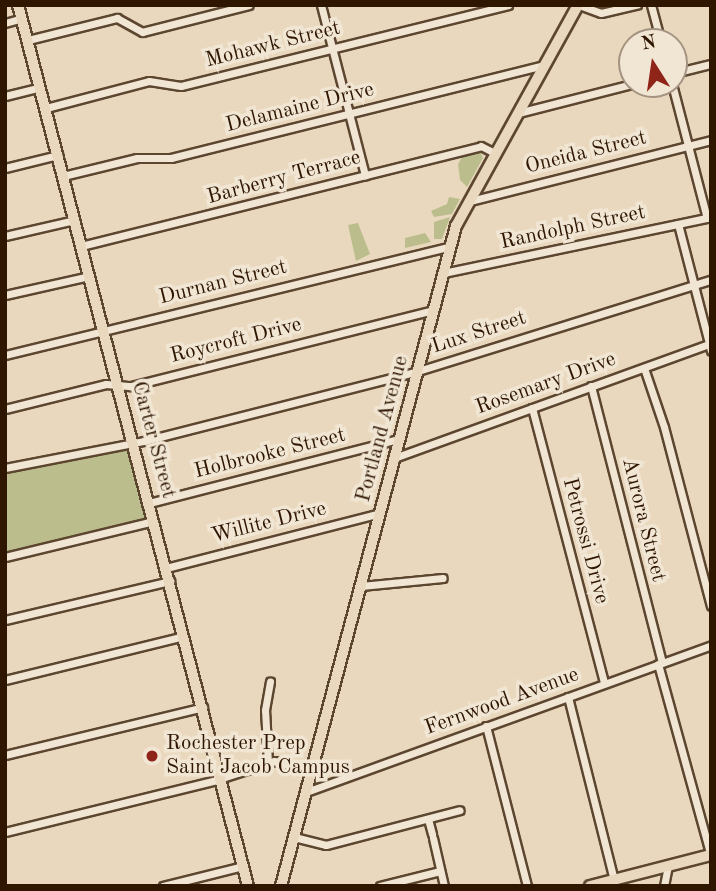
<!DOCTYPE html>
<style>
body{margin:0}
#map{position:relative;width:716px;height:891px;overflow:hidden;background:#e9d8bd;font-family:"Old Standard TT",serif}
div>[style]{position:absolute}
.green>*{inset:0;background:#bcbd8d}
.roads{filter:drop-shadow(2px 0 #5d4630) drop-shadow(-2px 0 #5d4630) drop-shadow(0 2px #5d4630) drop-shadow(0 -2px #5d4630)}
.minor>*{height:7px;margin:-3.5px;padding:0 3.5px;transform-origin:3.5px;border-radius:3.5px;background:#f1e6d4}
.major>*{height:10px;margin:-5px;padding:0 5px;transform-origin:5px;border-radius:5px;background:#e9d8bd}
.dots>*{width:19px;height:19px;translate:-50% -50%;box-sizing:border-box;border:4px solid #f1e6d4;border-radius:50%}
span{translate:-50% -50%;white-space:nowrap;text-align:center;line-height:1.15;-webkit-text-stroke:7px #f1e6d4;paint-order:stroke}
.street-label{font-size:21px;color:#2e1601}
.poi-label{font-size:21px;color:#2e1601}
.left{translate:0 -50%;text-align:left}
.frame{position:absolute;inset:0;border:7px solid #2e1601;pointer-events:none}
.north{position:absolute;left:618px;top:28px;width:70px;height:70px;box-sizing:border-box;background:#f1e6d4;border:2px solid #a39380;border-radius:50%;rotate:348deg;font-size:19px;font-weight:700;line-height:28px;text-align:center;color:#2e1601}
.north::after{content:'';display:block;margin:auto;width:24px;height:32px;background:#8f2418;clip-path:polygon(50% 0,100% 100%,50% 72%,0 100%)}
</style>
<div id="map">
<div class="green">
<div style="clip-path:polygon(480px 151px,483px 158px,467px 187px,460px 180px,458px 164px,463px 156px)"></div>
<div style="clip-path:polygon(449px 197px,460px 199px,452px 214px,434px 217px,431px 211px,447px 204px)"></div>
<div style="clip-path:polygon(450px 217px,442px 239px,434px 239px,434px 222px)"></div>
<div style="clip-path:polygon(358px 223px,370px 254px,356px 261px,348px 225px)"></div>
<div style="clip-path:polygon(425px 233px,431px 242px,405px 248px,405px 238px)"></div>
<div style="clip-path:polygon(128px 449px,147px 519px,5px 553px,5px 471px)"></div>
</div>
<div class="roads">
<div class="minor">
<div style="left:321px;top:5px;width:176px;rotate:75.5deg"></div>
<div style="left:579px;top:5px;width:23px;rotate:20deg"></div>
<div style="left:601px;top:13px;width:37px;rotate:-13deg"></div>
<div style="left:651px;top:5px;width:38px;rotate:75deg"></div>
<div style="left:5px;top:23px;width:18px;rotate:-16deg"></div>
<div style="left:28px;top:40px;width:92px;rotate:-13.9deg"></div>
<div style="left:117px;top:18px;width:29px;rotate:29deg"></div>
<div style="left:142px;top:32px;width:110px;rotate:-14.2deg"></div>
<div style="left:674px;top:73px;width:38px;rotate:-14deg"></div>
<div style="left:672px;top:84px;width:138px;rotate:75.4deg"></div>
<div style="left:5px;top:96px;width:36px;rotate:-14deg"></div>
<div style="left:46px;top:108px;width:106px;rotate:-14.7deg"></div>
<div style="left:149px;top:81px;width:32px;rotate:9deg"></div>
<div style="left:181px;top:86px;width:337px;rotate:-13.9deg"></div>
<div style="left:518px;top:113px;width:118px;rotate:-14.3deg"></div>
<div style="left:5px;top:168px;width:55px;rotate:-13.8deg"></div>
<div style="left:63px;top:176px;width:76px;rotate:-13.7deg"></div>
<div style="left:137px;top:158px;width:34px"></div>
<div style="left:171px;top:158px;width:385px;rotate:-14deg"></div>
<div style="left:470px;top:201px;width:249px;rotate:-14.2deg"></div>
<div style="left:678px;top:224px;width:131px;rotate:75.4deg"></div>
<div style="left:5px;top:236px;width:72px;rotate:-12.9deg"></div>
<div style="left:81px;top:246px;width:412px;rotate:-14deg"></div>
<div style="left:481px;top:146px;width:16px;rotate:27deg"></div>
<div style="left:443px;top:273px;width:274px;rotate:-11.8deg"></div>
<div style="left:5px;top:295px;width:86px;rotate:-12.7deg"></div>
<div style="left:5px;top:355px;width:457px;rotate:-13.7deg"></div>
<div style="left:644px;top:368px;width:62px;rotate:71.3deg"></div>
<div style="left:664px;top:427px;width:185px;rotate:75.3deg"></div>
<div style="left:591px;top:386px;width:285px;rotate:75.6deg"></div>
<div style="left:532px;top:408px;width:284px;rotate:75.3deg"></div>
<div style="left:5px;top:409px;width:104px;rotate:-13.9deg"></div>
<div style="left:106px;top:384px;width:25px;rotate:5deg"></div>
<div style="left:131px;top:386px;width:312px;rotate:-14.1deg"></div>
<div style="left:394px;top:458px;width:337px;rotate:-19.9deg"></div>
<div style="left:5px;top:468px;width:142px;rotate:-11deg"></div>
<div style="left:144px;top:441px;width:283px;rotate:-14.3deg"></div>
<div style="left:418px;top:371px;width:307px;rotate:-17.3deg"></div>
<div style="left:149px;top:503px;width:258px;rotate:-14.4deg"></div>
<div style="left:5px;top:557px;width:153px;rotate:-13.6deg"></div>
<div style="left:166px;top:568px;width:221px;rotate:-14.4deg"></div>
<div style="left:361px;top:586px;width:82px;rotate:-5.6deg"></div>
<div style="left:5px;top:620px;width:170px;rotate:-13.3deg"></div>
<div style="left:658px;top:664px;width:200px;rotate:74.6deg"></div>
<div style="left:5px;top:680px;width:184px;rotate:-13.8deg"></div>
<div style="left:568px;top:697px;width:189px;rotate:75.9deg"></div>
<div style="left:486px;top:726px;width:165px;rotate:75.6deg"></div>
<div style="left:5px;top:755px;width:204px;rotate:-13.6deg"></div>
<div style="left:268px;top:763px;width:53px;rotate:-93.2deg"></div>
<div style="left:265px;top:710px;width:29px;rotate:-80deg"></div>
<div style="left:306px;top:792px;width:431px;rotate:-19.9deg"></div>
<div style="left:428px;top:819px;width:16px;rotate:75deg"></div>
<div style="left:5px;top:832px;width:217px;rotate:-13.8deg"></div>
<div style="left:216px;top:780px;width:61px;rotate:-18.1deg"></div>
<div style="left:274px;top:761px;width:39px;rotate:15deg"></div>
<div style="left:294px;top:837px;width:33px;rotate:14deg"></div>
<div style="left:326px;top:845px;width:138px;rotate:-14.6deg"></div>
<div style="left:433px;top:838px;width:49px;rotate:77.1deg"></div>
<div style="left:163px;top:886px;width:82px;rotate:-14deg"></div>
<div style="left:380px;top:886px;width:62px;rotate:-14deg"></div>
<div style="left:664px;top:886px;width:20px;rotate:-79deg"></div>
</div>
<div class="major">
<div style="left:18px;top:5px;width:911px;rotate:75.37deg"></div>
<div style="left:281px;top:886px;width:683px;rotate:-75.15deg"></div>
<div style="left:456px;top:226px;width:252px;rotate:-61.1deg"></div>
<div style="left:590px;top:886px;width:125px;rotate:-14.4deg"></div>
</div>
</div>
<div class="dots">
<div style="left:152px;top:756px;background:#8f2418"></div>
</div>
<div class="street-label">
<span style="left:273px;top:45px;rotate:-14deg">Mohawk Street</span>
<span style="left:300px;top:108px;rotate:-14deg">Delamaine Drive</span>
<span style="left:586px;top:153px;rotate:-14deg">Oneida Street</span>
<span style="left:284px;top:178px;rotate:-15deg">Barberry Terrace</span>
<span style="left:573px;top:228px;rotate:-12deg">Randolph Street</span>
<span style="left:223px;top:283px;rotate:-14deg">Durnan Street</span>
<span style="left:479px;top:333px;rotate:-18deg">Lux Street</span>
<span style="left:236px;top:341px;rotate:-14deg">Roycroft Drive</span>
<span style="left:546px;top:384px;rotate:-20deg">Rosemary Drive</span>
<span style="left:383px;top:429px;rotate:-75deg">Portland Avenue</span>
<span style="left:153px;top:440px;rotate:75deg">Carter Street</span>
<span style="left:270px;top:454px;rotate:-14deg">Holbrooke Street</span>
<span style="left:643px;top:520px;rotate:76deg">Aurora Street</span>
<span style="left:269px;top:523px;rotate:-14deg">Willite Drive</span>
<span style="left:585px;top:541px;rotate:75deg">Petrossi Drive</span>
<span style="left:502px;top:702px;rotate:-20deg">Fernwood Avenue</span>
</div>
<div class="poi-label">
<span class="left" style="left:166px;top:756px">Rochester Prep<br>Saint Jacob Campus</span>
</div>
<div class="frame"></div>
<div class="north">N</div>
</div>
